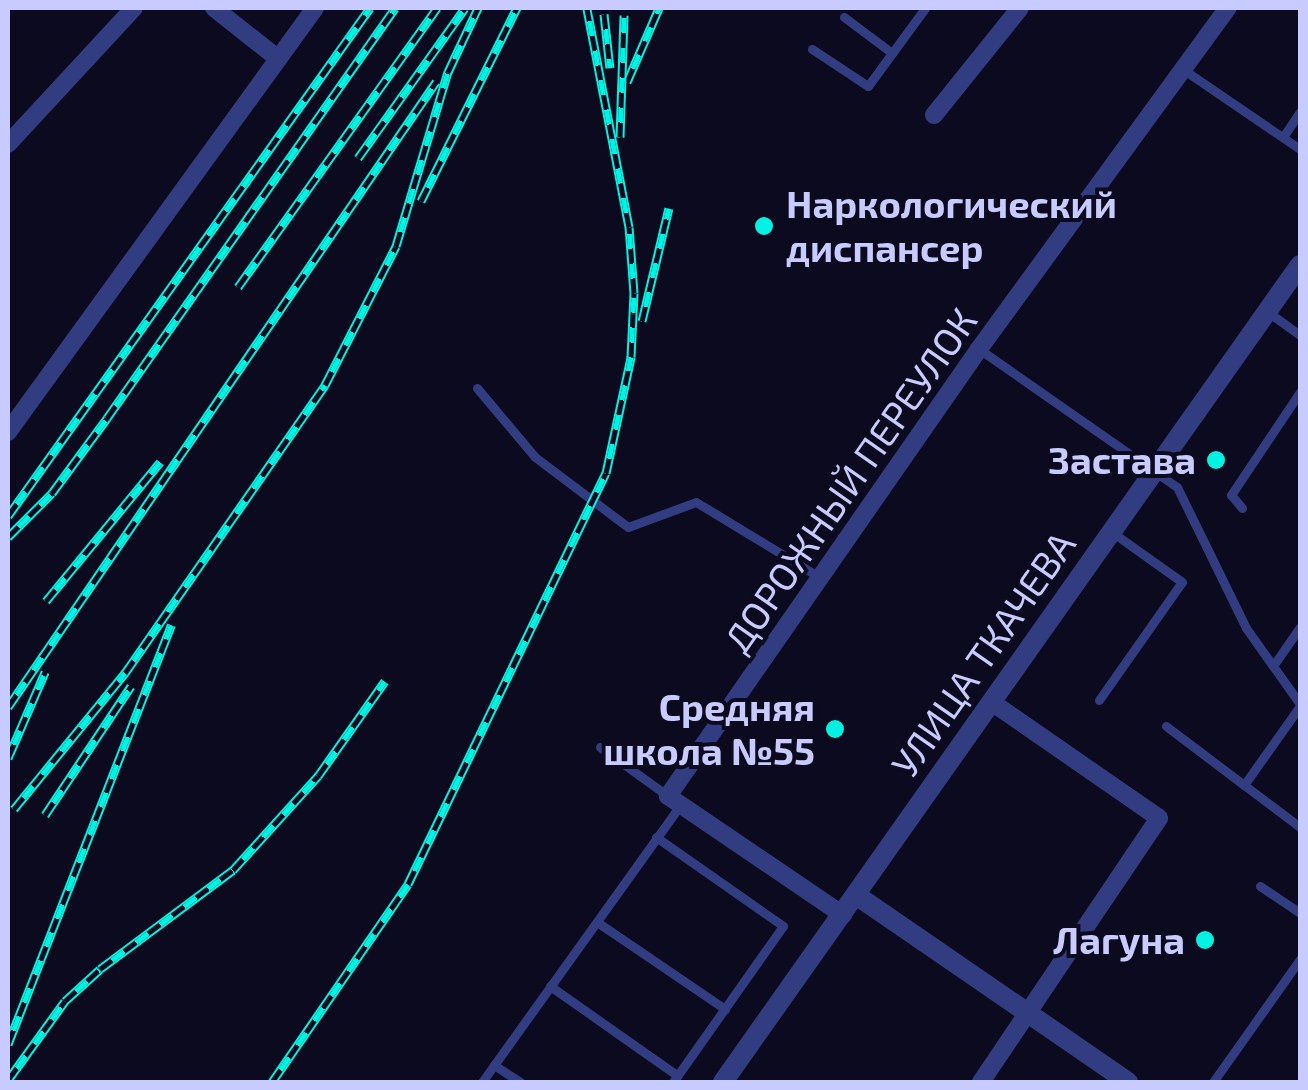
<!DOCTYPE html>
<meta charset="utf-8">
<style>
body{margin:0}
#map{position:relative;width:1308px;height:1090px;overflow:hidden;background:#0b0a1e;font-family:"Exo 2",sans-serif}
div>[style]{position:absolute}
.service>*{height:9px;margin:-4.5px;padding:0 4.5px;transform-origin:4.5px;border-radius:4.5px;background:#323c81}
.minor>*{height:18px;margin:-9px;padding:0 9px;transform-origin:9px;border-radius:9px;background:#323c81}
.tertiary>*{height:20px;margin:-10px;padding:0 10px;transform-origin:10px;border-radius:10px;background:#323c81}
.rail>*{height:9px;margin-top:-4.5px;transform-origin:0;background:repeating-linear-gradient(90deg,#0b0a1e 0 15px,#00f3e2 0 30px);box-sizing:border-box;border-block:2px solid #00f3e2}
.dots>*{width:28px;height:28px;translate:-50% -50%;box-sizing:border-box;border:5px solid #0b0a1e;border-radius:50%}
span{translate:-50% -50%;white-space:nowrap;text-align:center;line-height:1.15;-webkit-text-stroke:8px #0b0a1e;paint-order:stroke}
.poi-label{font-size:38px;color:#c8cbff;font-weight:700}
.left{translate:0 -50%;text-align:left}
.right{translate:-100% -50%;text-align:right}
.street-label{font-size:38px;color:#c8cbff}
.frame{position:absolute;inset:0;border:10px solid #c8cbff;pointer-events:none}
</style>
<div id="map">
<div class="service">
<div style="left:844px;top:17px;width:60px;rotate:36.9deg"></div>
<div style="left:812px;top:49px;width:67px;rotate:33.5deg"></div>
<div style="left:868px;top:86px;width:97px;rotate:-53.8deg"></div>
<div style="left:1184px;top:70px;width:140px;rotate:34.3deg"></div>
<div style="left:1283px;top:137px;width:30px;rotate:-56deg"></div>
<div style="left:1268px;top:312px;width:39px;rotate:36deg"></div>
<div style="left:979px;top:349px;width:241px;rotate:34.9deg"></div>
<div style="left:1177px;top:487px;width:157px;rotate:63.9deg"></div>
<div style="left:1246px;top:628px;width:93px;rotate:54.6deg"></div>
<div style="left:477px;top:388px;width:90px;rotate:50deg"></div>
<div style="left:535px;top:457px;width:116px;rotate:37deg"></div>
<div style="left:628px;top:527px;width:72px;rotate:-20.2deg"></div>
<div style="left:696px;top:502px;width:146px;rotate:31.3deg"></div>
<div style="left:1242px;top:508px;width:17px;rotate:-130deg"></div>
<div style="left:1231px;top:495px;width:124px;rotate:-56.2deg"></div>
<div style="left:1273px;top:666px;width:47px;rotate:-55.3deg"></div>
<div style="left:1099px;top:700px;width:144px;rotate:-54.9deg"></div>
<div style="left:1182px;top:582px;width:86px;rotate:-144.5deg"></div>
<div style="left:1166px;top:726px;width:98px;rotate:37.1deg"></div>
<div style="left:1244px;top:785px;width:97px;rotate:-54.7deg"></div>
<div style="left:600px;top:747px;width:84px;rotate:35.8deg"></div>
<div style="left:1244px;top:785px;width:70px;rotate:36.9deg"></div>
<div style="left:656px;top:837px;width:155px;rotate:35deg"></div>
<div style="left:783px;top:926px;width:191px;rotate:125.2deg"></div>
<div style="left:1260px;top:886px;width:48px;rotate:34deg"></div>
<div style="left:597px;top:922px;width:155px;rotate:34.2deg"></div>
<div style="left:550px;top:986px;width:156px;rotate:35.1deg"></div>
<div style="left:494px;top:1065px;width:31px;rotate:33deg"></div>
<div style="left:482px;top:1082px;width:340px;rotate:-54.4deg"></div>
<div style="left:1213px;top:1082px;width:151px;rotate:-54.7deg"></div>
</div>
<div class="minor">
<div style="left:214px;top:8px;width:79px;rotate:38.3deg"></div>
<div style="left:934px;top:115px;width:137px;rotate:-51.2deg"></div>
<div style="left:8px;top:144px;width:185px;rotate:-47.2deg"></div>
<div style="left:8px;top:432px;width:523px;rotate:-54.09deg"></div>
<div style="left:843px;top:915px;width:212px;rotate:-145.8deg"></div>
<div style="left:668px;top:796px;width:545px;rotate:-55.17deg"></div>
<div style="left:979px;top:349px;width:422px;rotate:-53.9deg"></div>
<div style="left:981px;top:1082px;width:318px;rotate:-56deg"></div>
<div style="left:1159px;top:818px;width:202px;rotate:-145.3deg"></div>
</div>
<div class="tertiary">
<div style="left:856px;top:895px;width:330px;rotate:34.5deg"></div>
<div style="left:723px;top:1082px;width:1000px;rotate:-54.77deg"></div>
</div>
<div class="rail">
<div style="left:604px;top:14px;width:54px;rotate:83.7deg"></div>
<div style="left:627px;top:82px;width:81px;rotate:-66.6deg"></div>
<div style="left:620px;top:137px;width:122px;rotate:-88.1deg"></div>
<div style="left:358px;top:158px;width:184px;rotate:-54.5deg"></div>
<div style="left:421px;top:201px;width:216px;rotate:-63.6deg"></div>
<div style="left:238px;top:287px;width:343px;rotate:-54.5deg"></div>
<div style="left:642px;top:321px;width:116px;rotate:-76.6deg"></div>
<div style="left:8px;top:516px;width:624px;rotate:-54.53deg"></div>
<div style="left:8px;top:537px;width:62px;rotate:-45deg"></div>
<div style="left:52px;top:493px;width:93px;rotate:-53.7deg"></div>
<div style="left:107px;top:418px;width:501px;rotate:-54.91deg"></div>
<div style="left:46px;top:601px;width:180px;rotate:-50.6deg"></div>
<div style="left:8px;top:707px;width:758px;rotate:-55.6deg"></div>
<div style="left:8px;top:758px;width:94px;rotate:-66.7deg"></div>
<div style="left:14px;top:809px;width:176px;rotate:-50.8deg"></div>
<div style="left:125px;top:673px;width:351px;rotate:-55.2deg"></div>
<div style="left:325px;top:385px;width:156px;rotate:-62.9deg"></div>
<div style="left:396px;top:246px;width:182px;rotate:-73.4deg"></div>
<div style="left:448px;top:72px;width:71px;rotate:-64.9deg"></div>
<div style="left:45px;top:815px;width:155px;rotate:-56.3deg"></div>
<div style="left:8px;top:1044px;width:450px;rotate:-68.7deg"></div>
<div style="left:8px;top:1080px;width:97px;rotate:-54.2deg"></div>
<div style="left:65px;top:1001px;width:47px;rotate:-42.4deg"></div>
<div style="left:100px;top:969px;width:166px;rotate:-36.7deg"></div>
<div style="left:233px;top:870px;width:127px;rotate:-47.9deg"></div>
<div style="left:318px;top:776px;width:116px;rotate:-54.8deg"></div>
<div style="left:272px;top:1082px;width:240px;rotate:-55.5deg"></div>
<div style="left:408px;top:884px;width:456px;rotate:-64.3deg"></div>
<div style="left:606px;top:473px;width:119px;rotate:-77.8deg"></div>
<div style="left:631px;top:357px;width:64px;rotate:-87.3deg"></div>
<div style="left:634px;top:293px;width:66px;rotate:-94.3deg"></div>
<div style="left:629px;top:227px;width:223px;rotate:-100.9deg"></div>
</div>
<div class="dots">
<div style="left:764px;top:226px;background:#00f3e2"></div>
<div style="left:1216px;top:460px;background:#00f3e2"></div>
<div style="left:835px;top:729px;background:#00f3e2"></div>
<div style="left:1205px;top:940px;background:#00f3e2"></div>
</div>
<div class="poi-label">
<span class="left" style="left:786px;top:226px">Наркологический<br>диспансер</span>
<span class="right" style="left:1196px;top:460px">Застава</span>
<span class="right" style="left:815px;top:729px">Средняя<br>школа №55</span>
<span class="right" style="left:1185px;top:940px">Лагуна</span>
</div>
<div class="street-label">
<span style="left:850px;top:480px;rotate:-55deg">ДОРОЖНЫЙ ПЕРЕУЛОК</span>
<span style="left:983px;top:654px;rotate:-55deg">УЛИЦА ТКАЧЕВА</span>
</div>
<div class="frame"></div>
</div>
